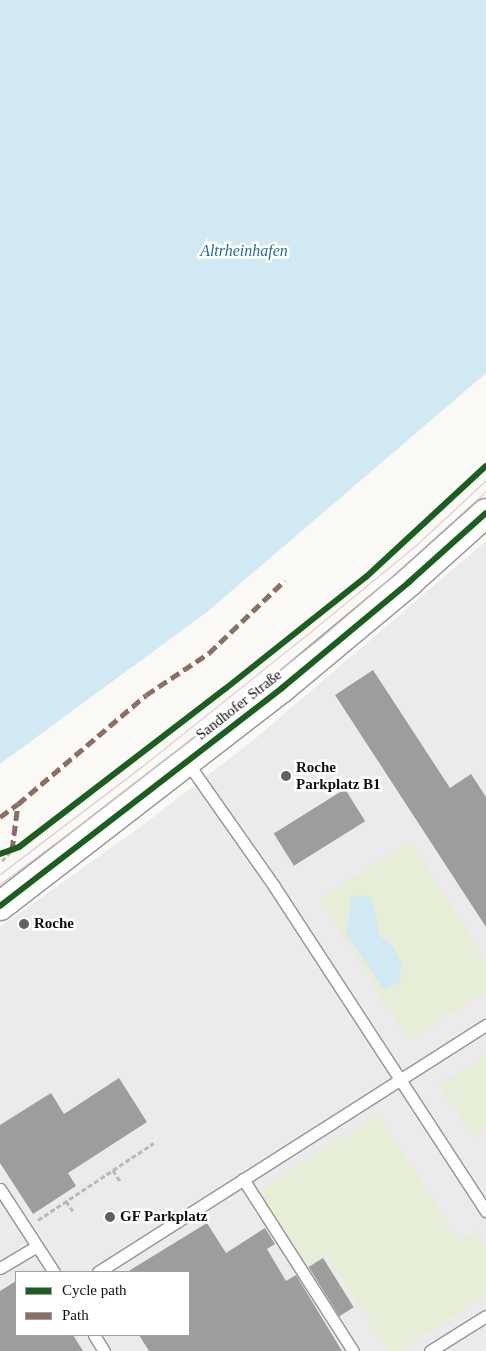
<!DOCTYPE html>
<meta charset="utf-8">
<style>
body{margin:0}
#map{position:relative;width:486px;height:1351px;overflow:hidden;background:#fbf9f6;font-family:Georgia,serif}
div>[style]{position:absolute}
.industrial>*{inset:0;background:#edeaec}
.green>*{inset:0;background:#e7eed8}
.water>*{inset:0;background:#d0e9f2}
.building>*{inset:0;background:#9f9d9b;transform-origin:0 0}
.path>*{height:3px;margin-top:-1.5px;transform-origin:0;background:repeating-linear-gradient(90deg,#b9b8b8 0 5px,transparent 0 7.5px)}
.roads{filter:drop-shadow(1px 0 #959493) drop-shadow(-1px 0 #959493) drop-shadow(0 1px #959493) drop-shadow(0 -1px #959493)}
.service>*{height:11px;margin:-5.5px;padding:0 5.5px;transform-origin:5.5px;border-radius:5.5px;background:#fefefe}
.tertiary>*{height:28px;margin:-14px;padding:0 14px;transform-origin:14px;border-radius:14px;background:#fefefe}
.tram>*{height:1px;margin:-0.5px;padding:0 0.5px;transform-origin:0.5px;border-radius:0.5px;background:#d6c8c9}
.quiet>*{height:5px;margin-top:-2.5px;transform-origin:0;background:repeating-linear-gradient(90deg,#8d6e63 0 10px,transparent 0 15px)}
.cycleway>*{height:6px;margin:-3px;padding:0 3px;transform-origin:3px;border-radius:3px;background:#1b5e20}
.dots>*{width:14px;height:14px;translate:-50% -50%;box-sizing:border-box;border:2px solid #fff;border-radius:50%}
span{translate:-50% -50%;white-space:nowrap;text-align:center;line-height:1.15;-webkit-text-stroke:5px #fff;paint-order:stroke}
.street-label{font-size:15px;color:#0f0f0f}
.poi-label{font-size:15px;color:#0f0f0f;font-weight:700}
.left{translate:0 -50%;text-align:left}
.water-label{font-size:16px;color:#266e94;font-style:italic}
.legend{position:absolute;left:15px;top:1271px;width:175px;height:65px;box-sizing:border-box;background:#fff;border:1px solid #9f9f9f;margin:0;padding:6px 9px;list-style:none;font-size:15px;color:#0f0f0f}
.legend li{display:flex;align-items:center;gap:10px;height:25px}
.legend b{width:25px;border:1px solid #9f9f9f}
</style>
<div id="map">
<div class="industrial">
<div style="clip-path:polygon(evenodd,486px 541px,486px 1351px,0 1351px,0 927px,143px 825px,256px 738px,486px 541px,16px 1272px,189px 1272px,189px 1335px,16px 1335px,16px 1272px)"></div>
</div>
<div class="green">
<div style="clip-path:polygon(411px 841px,486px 962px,486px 991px,408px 1040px,320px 899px)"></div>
<div style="clip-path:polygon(486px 1055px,486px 1128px,473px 1137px,439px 1084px)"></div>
<div style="clip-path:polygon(378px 1114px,459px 1241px,476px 1231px,486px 1246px,486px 1294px,399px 1351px,388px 1351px,326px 1255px,308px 1267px,259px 1191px)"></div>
</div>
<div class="water">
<div style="clip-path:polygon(0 0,486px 0,486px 373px,207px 612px,0 764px)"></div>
<div style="clip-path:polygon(352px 895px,371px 897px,380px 936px,393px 946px,401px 963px,400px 982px,384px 989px,346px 933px)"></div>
</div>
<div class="building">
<div style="clip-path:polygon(373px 670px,450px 788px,471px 774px,486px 797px,486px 927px,335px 695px)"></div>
<div style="left:345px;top:789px;width:38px;height:84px;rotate:58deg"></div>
<div style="clip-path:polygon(119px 1078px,147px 1122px,68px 1173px,76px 1186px,33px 1214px,0 1163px,0 1125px,51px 1093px,64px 1114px)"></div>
<div style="clip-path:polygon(207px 1223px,226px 1253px,265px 1228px,275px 1244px,267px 1249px,286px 1281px,296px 1275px,342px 1351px,149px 1351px,139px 1335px,189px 1335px,189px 1272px,127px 1272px)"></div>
<div style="left:323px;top:1258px;width:58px;height:17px;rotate:58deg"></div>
<div style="clip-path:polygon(16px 1281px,16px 1335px,73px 1335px,83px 1351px,0 1351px,0 1291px)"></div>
</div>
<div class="path">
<div style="left:2px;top:861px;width:15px;rotate:-48deg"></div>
<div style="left:113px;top:1170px;width:13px;rotate:58deg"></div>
<div style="left:66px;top:1201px;width:12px;rotate:55deg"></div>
<div style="left:38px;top:1220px;width:139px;rotate:-33.6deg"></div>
</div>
<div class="roads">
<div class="service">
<div style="left:187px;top:762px;width:151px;rotate:54.9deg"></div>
<div style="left:274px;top:886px;width:388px;rotate:56.9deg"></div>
<div style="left:243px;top:1179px;width:204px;rotate:57.4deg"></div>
<div style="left:0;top:1189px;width:99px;rotate:57deg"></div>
<div style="left:0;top:1268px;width:43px;rotate:-30.7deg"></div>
<div style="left:98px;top:1272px;width:460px;rotate:-32.5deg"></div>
<div style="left:94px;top:1335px;width:19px;rotate:58deg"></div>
<div style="left:430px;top:1351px;width:66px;rotate:-32deg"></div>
</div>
<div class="tertiary">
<div style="left:0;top:906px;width:356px;rotate:-37.7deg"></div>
<div style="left:282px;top:688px;width:165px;rotate:-39.8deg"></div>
<div style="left:409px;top:582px;width:103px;rotate:-41.9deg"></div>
</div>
</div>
<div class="tram">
<div style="left:0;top:874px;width:177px;rotate:-37.2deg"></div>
<div style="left:141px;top:767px;width:202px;rotate:-38.6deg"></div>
<div style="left:299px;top:641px;width:150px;rotate:-39.3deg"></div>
<div style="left:415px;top:546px;width:97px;rotate:-42.9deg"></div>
<div style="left:0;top:884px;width:121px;rotate:-36.6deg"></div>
<div style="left:97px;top:812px;width:281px;rotate:-37.9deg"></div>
<div style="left:319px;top:639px;width:72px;rotate:-40.5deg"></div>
<div style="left:374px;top:592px;width:151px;rotate:-42deg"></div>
</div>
<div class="quiet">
<div style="left:0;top:817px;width:22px;rotate:-36deg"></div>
<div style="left:12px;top:850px;width:46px;rotate:-82.6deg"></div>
<div style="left:18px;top:804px;width:168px;rotate:-40.4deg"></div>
<div style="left:146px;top:695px;width:76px;rotate:-33.7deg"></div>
<div style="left:209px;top:653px;width:105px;rotate:-43.8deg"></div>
</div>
<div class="cycleway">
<div style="left:0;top:854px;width:20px;rotate:-20deg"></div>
<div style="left:19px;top:847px;width:260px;rotate:-37.5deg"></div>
<div style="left:225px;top:689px;width:180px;rotate:-38.5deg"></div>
<div style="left:366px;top:577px;width:163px;rotate:-42.8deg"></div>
<div style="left:0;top:906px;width:356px;rotate:-37.7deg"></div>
<div style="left:282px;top:688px;width:165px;rotate:-39.8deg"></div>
<div style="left:409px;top:582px;width:103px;rotate:-41.9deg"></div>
</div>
<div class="dots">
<div style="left:286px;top:776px;background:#626160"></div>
<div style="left:24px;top:924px;background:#626160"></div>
<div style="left:110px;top:1217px;background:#626160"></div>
</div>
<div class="street-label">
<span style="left:239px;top:705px;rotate:-38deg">Sandhofer Straße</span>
</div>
<div class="poi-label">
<span class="left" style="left:296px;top:776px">Roche<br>Parkplatz B1</span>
<span class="left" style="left:34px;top:924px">Roche</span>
<span class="left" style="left:120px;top:1217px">GF Parkplatz</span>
</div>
<div class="water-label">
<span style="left:244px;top:251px">Altrheinhafen</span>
</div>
<ul class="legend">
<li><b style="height:6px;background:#1b5e20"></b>Cycle path</li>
<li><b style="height:6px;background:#8d6e63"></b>Path</li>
</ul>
</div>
